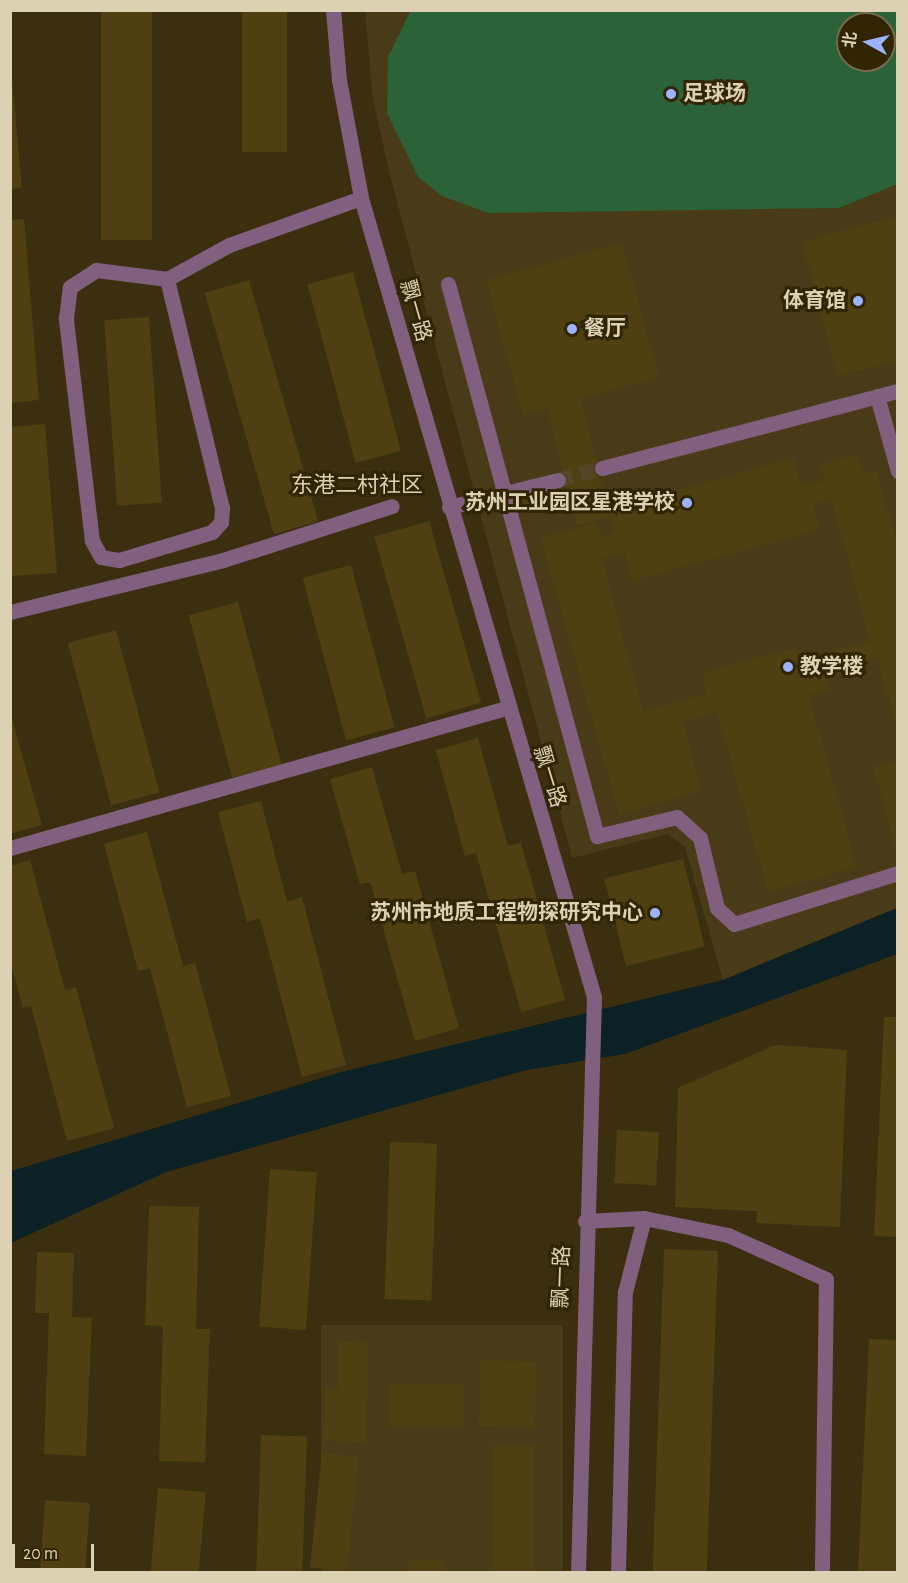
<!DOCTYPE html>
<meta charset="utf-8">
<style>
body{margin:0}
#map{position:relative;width:908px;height:1583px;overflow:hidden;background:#3b2f0f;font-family:"Alegreya Sans","Noto Sans SC",sans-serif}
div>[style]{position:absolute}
.built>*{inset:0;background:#493b17;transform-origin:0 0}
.green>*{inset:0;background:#2c6237}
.water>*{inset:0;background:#0b2125}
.building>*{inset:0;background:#504011;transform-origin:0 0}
.minor-tunnel>*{height:15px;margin-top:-7.5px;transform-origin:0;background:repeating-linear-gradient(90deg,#534728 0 15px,transparent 0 23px)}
.minor>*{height:15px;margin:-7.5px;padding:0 7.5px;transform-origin:7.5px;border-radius:7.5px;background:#815f7f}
.dots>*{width:16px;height:16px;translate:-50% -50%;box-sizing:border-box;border:3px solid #312504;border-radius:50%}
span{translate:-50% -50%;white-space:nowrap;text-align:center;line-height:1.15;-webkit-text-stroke:6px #312504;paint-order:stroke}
.poi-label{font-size:21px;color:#ddd1b3;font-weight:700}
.left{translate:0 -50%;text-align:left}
.right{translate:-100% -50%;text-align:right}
.street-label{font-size:21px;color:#ddd1b3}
.neighbourhood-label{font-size:22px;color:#ddd1b3}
.frame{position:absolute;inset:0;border:12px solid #ddd1b3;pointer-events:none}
.north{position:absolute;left:836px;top:12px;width:60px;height:60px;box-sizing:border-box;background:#312504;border:2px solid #766a4a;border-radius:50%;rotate:278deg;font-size:16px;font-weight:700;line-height:24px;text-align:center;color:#ddd1b3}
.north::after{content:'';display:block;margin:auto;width:21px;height:27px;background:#9ab5fd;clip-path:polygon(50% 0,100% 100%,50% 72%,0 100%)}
.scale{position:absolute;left:12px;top:1544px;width:82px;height:27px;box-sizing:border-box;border:3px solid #ddd1b3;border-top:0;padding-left:8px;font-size:18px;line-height:21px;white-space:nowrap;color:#ddd1b3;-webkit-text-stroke:4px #312504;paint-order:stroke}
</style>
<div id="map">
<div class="built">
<div style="clip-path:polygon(evenodd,365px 11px,897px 11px,897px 908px,723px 980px,685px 847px,668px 834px,572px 858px,389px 172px,372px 94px,365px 11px,848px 24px,884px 24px,884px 60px,848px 60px,848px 24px)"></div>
<div style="left:563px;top:1325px;width:247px;height:242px;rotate:90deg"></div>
</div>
<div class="green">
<div style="clip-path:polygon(evenodd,411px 10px,897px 11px,897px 184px,839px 208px,488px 213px,442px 196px,418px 177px,387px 113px,388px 57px,411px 10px,848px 24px,884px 24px,884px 60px,848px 60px,848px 24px)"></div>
</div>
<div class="water">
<div style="clip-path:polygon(897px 908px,897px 954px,625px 1054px,527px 1070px,166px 1172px,11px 1243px,11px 1171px,345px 1071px,723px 980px)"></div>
</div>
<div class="building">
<div style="left:101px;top:10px;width:51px;height:230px"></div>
<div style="left:242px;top:10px;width:45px;height:142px"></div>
<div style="clip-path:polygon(10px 58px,22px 188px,10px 189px)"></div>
<div style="clip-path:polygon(898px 216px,898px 360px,838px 376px,802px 242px)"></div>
<div style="clip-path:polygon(24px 219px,39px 400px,10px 403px,10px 220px)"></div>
<div style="clip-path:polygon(622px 243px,659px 377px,581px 399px,609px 517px,576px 525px,548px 408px,523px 415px,486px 280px)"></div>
<div style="left:353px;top:272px;width:185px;height:47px;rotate:75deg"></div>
<div style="left:249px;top:280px;width:251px;height:46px;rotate:74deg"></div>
<div style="left:149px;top:317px;width:186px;height:45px;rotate:86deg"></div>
<div style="clip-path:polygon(45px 424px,57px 573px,10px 576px,10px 427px)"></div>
<div style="clip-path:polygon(evenodd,857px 454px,863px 474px,876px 470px,898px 545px,898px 730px,877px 659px,825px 674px,829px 690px,809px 695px,857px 867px,768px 892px,717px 712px,683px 722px,702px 791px,619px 814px,541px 538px,597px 522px,601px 537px,615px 533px,609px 510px,793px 458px,801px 486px,824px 480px,820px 465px,857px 454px,832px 499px,870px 641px,799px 660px,795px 648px,702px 673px,707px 694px,643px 711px,602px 559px,625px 553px,632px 581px,820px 530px,813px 504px,832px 499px)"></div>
<div style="left:429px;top:521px;width:189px;height:57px;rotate:74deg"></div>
<div style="left:351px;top:565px;width:168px;height:50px;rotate:75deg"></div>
<div style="left:238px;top:602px;width:168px;height:51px;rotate:75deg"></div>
<div style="left:116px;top:630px;width:168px;height:50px;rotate:75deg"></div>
<div style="clip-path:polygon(10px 712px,42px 825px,10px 834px)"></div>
<div style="clip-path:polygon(478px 738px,508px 846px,521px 843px,565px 1000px,521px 1012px,476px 853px,465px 856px,436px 750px)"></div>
<div style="clip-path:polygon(898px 760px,898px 851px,897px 852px,873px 767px)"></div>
<div style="clip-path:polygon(372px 767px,402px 874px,415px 871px,459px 1028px,415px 1041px,370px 882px,360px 884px,330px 779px)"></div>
<div style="clip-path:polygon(261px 801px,287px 902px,302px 897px,346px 1065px,302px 1077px,260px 918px,247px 922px,218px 812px)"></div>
<div style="clip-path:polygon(147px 832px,183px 966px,195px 963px,231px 1096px,187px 1107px,150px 968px,138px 971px,104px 844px)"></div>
<div style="left:683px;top:859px;width:90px;height:81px;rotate:76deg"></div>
<div style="clip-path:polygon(30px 860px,65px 990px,76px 987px,114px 1128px,67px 1141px,31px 1006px,23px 1008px,10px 961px,10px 866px)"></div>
<div style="clip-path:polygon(884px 1017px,898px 1017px,898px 1237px,874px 1236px)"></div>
<div style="clip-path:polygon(775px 1045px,847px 1050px,840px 1227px,756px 1223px,757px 1211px,675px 1207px,678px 1088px)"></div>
<div style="left:617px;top:1130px;width:42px;height:53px;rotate:3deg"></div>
<div style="left:390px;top:1142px;width:47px;height:157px;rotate:2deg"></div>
<div style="left:270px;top:1169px;width:47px;height:158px;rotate:4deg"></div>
<div style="clip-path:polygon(149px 1206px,199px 1207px,196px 1329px,210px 1329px,205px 1462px,159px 1461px,163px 1326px,145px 1325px)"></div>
<div style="left:664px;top:1249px;width:54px;height:323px;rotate:2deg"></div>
<div style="clip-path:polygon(37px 1252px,74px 1253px,72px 1317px,92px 1318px,86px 1456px,44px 1454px,49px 1313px,35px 1313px)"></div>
<div style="clip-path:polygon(869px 1339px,898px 1340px,898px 1572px,858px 1572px)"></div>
<div style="clip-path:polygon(339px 1342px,369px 1343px,366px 1442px,323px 1441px,325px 1389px,338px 1389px)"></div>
<div style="left:481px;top:1360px;width:56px;height:66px;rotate:2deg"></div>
<div style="left:390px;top:1383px;width:74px;height:44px"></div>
<div style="left:261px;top:1435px;width:46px;height:137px;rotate:2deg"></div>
<div style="left:493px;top:1445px;width:42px;height:127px"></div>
<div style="left:322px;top:1453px;width:37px;height:115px;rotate:6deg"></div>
<div style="left:158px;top:1488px;width:48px;height:84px;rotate:5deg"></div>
<div style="left:45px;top:1500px;width:45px;height:72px;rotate:4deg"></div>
<div style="left:407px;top:1561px;width:36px;height:11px"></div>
</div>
<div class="minor-tunnel">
<div style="left:558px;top:480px;width:46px;rotate:-15.3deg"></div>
</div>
<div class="minor">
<div style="left:333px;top:10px;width:70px;rotate:85.1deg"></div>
<div style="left:339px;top:80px;width:120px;rotate:79.4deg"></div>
<div style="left:361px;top:198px;width:832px;rotate:73.74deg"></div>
<div style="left:594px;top:997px;width:575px;rotate:91.59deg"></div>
<div style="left:96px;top:270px;width:72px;rotate:7.2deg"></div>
<div style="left:167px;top:279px;width:236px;rotate:76.5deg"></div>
<div style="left:222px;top:508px;width:14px;rotate:94deg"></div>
<div style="left:221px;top:522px;width:13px;rotate:132deg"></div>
<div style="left:212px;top:532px;width:97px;rotate:163.2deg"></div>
<div style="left:119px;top:560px;width:18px;rotate:-171deg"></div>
<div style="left:101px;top:557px;width:18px;rotate:-119deg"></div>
<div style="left:92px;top:541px;width:225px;rotate:-96.7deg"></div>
<div style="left:66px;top:318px;width:31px;rotate:-83deg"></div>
<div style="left:70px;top:287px;width:31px;rotate:-33deg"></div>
<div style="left:167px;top:279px;width:71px;rotate:-28.7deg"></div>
<div style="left:229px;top:245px;width:140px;rotate:-19.6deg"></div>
<div style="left:448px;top:284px;width:572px;rotate:74.89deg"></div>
<div style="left:597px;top:836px;width:82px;rotate:-13.4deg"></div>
<div style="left:677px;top:817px;width:31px;rotate:42deg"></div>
<div style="left:700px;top:838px;width:72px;rotate:76.3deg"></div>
<div style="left:717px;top:908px;width:23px;rotate:43deg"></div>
<div style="left:734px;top:924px;width:172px;rotate:-17.3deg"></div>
<div style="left:877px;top:396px;width:78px;rotate:74.4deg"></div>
<div style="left:602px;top:468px;width:306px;rotate:-14.6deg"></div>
<div style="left:449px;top:507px;width:112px;rotate:-13.9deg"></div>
<div style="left:10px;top:612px;width:219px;rotate:-13.7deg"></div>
<div style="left:223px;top:560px;width:177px;rotate:-17.7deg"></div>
<div style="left:10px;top:848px;width:515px;rotate:-15.76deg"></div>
<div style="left:585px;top:1221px;width:59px;rotate:-2.9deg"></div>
<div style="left:644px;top:1218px;width:86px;rotate:11.4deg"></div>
<div style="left:728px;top:1235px;width:107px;rotate:24.2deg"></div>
<div style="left:826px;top:1279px;width:293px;rotate:90.8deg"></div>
<div style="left:618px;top:1572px;width:280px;rotate:-88.6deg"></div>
<div style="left:625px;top:1292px;width:76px;rotate:-75.6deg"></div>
</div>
<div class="dots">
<div style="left:671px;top:94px;background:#9ab5fd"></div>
<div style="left:858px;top:301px;background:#9ab5fd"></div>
<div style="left:572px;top:329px;background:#9ab5fd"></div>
<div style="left:687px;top:503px;background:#9ab5fd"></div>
<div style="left:788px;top:667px;background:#9ab5fd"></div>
<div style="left:655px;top:913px;background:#9ab5fd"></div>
</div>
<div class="poi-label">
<span class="left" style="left:683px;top:94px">足球场</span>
<span class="right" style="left:846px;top:301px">体育馆</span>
<span class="left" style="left:584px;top:329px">餐厅</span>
<span class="right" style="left:675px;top:503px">苏州工业园区星港学校</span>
<span class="left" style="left:800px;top:667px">教学楼</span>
<span class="right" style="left:643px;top:913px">苏州市地质工程物探研究中心</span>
</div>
<div class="street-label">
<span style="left:415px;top:311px;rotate:74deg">飘一路</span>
<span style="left:549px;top:777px;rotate:73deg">飘一路</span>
<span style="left:562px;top:1277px;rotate:-88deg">飘一路</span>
</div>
<div class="neighbourhood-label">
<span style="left:357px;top:486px">东港二村社区</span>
</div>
<div class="frame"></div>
<div class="north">北</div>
<div class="scale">20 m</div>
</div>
